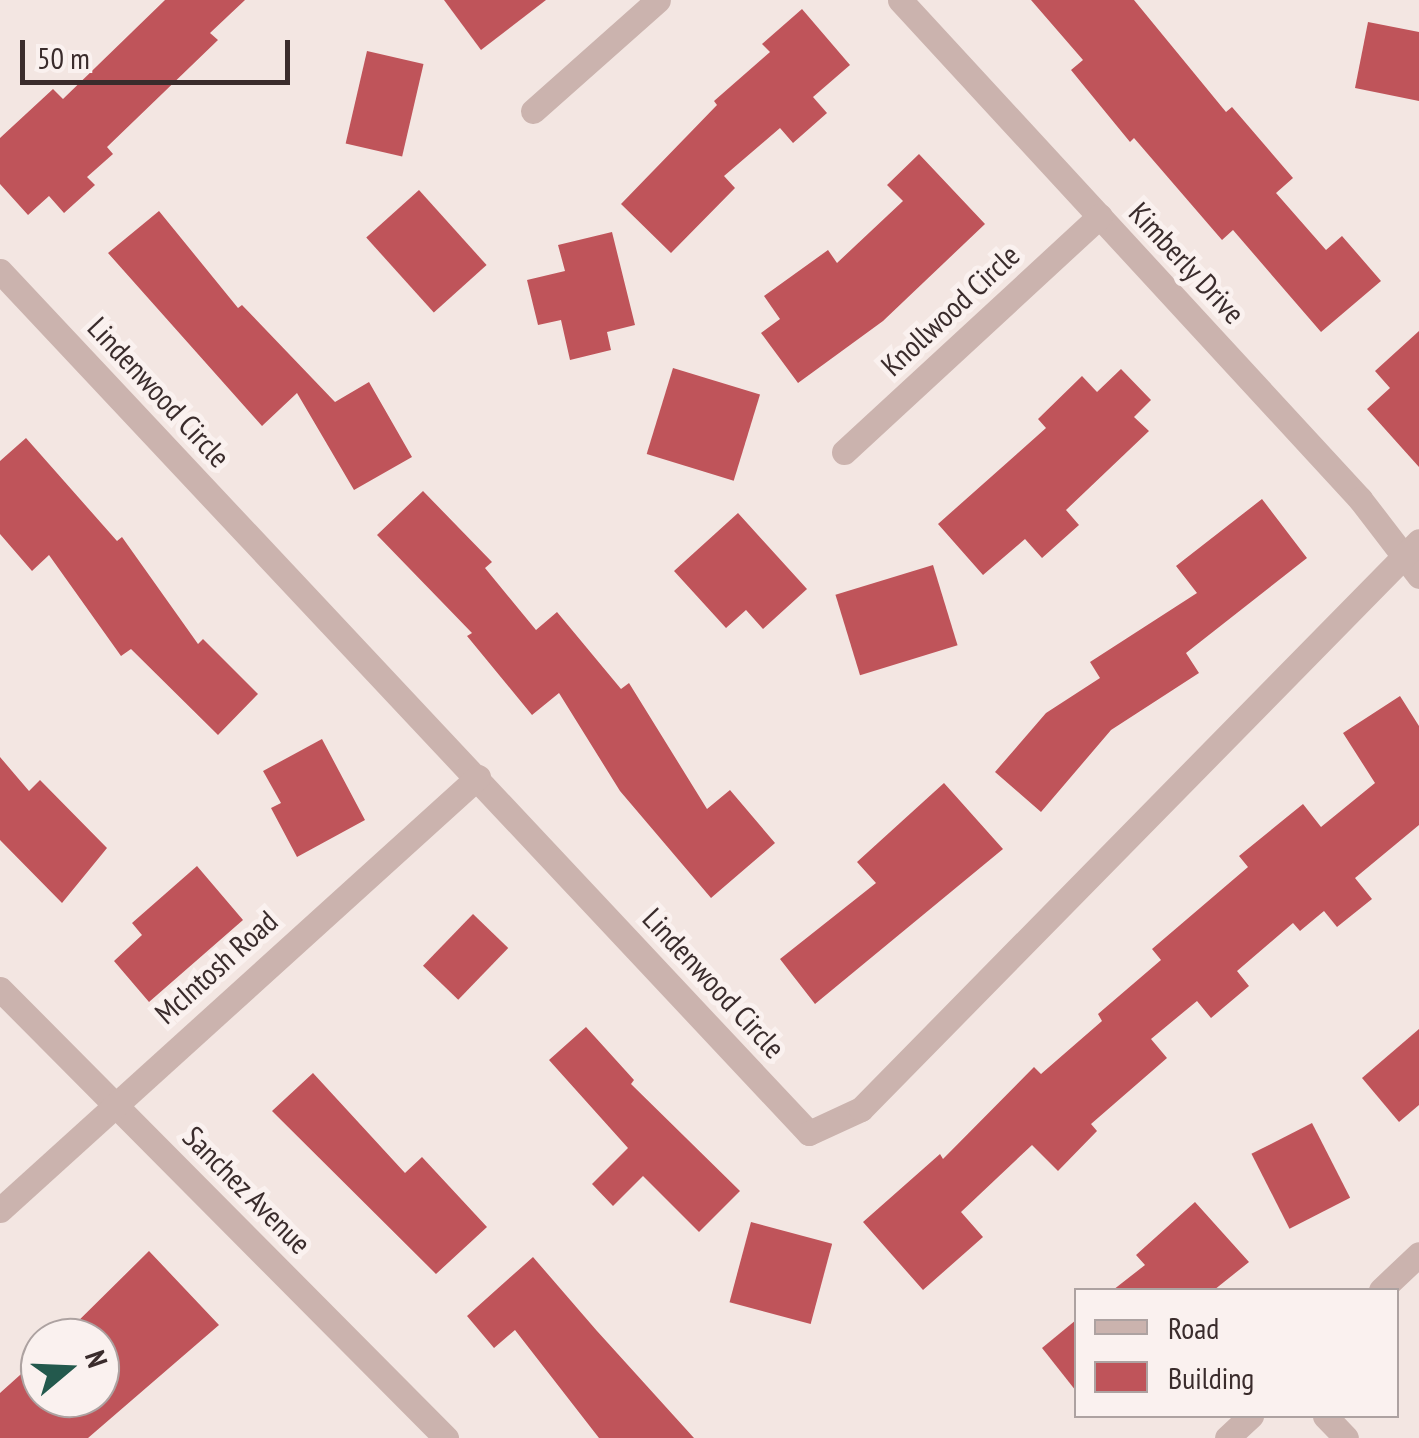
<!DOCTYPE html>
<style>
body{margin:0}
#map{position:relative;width:1419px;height:1438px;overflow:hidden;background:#f3e6e2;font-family:"PT Sans Narrow",sans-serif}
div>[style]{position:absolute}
.building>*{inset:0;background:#bf545a;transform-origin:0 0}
.minor>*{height:25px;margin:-12.5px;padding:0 12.5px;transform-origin:12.5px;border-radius:12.5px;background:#cbb3ae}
span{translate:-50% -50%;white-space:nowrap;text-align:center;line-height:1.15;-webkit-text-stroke:10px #faf1ef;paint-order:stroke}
.street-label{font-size:30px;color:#3a2c2c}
.legend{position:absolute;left:1074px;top:1288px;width:325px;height:130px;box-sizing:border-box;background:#faf1ef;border:2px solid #ada2a1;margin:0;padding:12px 18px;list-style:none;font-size:30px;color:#3a2c2c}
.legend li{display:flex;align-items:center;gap:20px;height:50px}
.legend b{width:50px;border:2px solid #ada2a1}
.north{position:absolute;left:20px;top:1318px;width:100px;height:100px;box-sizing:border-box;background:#faf1ef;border:2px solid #ada2a1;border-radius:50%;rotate:71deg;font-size:28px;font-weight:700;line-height:40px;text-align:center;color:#3a2c2c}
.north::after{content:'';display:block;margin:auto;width:35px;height:45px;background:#23594d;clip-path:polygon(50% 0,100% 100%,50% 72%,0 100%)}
.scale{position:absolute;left:20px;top:40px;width:270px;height:45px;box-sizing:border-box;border:5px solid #3a2c2c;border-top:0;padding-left:12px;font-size:30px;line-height:35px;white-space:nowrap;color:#3a2c2c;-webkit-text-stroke:8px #faf1ef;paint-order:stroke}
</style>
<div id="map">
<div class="building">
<div style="clip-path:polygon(165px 0,245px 0,210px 33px,218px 40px,107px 147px,113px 154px,87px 177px,95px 185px,64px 213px,49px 196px,28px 215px,0 184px,0 138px,53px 89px,63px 99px)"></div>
<div style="clip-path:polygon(444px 0,546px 0,481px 50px)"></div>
<div style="clip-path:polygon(1031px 0,1134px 0,1226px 112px,1232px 107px,1293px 178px,1276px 193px,1326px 250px,1342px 236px,1381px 281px,1321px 332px,1233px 230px,1222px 240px,1134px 138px,1130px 142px,1071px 70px,1083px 60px)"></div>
<div style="clip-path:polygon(802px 9px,850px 65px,813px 97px,827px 113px,793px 143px,780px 128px,724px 176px,735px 188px,671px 253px,621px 204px,717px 105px,714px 101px,770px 52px,762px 44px)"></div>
<div style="clip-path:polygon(1368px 22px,1419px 32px,1419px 101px,1355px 88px)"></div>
<div style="left:367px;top:51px;width:58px;height:95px;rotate:13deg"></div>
<div style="clip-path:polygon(919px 154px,985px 224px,883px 321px,798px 383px,761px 333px,780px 319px,764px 296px,828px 250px,837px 263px,903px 201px,887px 185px)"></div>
<div style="left:419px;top:190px;width:101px;height:71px;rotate:48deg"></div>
<div style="clip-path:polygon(159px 211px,238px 308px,242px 305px,335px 402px,369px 382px,412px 457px,354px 490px,297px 393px,262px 426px,108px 253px)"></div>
<div style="clip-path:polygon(612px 232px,635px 325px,607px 332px,611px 350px,570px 360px,561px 320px,538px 325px,527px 280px,565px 271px,558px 245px)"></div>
<div style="clip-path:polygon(1419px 331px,1419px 467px,1367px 409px,1390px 388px,1375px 371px)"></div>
<div style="left:673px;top:368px;width:91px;height:90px;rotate:17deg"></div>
<div style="clip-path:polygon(1121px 369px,1151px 400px,1134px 417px,1149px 431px,1066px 510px,1079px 525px,1042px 558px,1025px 539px,983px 575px,938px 524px,1046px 428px,1038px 419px,1082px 376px,1097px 392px)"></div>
<div style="clip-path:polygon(26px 438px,117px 541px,122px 537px,198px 644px,203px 639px,258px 694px,218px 735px,131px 649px,121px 656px,49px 555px,32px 571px,0 534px,0 461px)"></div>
<div style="clip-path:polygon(423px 491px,492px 562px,485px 568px,536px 630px,557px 612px,621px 689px,629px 683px,707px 809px,730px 790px,775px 843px,711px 898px,620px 791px,559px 693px,532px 715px,467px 636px,472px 633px,377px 535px)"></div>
<div style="clip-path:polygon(1262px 499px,1307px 558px,1186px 653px,1199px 673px,1111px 730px,1041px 812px,995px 772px,1046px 713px,1100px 678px,1090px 662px,1197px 593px,1176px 566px)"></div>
<div style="clip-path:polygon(738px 513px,807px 589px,763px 629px,746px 610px,726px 628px,674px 571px)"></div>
<div style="left:933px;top:565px;width:84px;height:102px;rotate:73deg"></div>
<div style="clip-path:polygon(1400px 696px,1419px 726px,1419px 825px,1355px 878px,1372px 899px,1337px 927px,1324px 911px,1300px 931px,1293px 923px,1237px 971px,1249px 986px,1211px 1018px,1197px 1001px,1151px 1039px,1167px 1058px,1091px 1124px,1097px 1131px,1058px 1171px,1032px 1145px,961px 1212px,983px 1237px,923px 1290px,863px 1222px,940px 1154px,943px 1159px,1034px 1067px,1041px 1074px,1102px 1021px,1098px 1014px,1161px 960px,1152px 949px,1248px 867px,1239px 856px,1303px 804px,1321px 827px,1375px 783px,1343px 733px)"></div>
<div style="clip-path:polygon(322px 739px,365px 820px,297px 857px,271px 808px,281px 803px,263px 771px)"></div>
<div style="clip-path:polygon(0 757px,29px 791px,40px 780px,107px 848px,62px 903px,0 840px)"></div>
<div style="clip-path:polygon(944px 783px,1003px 849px,815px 1004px,780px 959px,876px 883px,857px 862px)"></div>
<div style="clip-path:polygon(197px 866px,243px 920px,149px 1002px,114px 961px,142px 935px,132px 923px)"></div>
<div style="left:473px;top:914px;width:49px;height:72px;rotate:44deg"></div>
<div style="clip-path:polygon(586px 1027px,634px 1080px,631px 1084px,740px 1191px,699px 1232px,643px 1176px,613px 1206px,592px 1184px,628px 1148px,549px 1060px)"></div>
<div style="clip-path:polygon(1419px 1029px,1419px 1105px,1399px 1122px,1362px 1078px)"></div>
<div style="clip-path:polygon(313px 1073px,405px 1173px,422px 1157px,487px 1227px,436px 1274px,272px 1111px)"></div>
<div style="left:1312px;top:1123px;width:84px;height:68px;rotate:63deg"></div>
<div style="clip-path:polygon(1195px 1202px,1249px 1262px,1214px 1290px,1113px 1290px,1145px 1265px,1136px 1255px)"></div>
<div style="left:751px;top:1222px;width:84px;height:83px;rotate:15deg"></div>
<div style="clip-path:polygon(149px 1251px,219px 1325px,88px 1438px,0 1438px,0 1393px,40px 1357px,40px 1398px,100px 1398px,100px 1338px,61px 1338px)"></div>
<div style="clip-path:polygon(533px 1257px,597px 1331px,694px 1438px,599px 1438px,515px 1330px,494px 1348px,467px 1316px)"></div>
<div style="clip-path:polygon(1076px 1320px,1076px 1391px,1042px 1348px)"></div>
</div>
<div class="minor">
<div style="left:900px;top:0;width:679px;rotate:47.33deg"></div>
<div style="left:1360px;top:499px;width:97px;rotate:52.5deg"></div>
<div style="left:533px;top:111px;width:167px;rotate:-41.6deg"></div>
<div style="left:0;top:271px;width:1182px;rotate:46.82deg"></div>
<div style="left:809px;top:1133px;width:57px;rotate:-24.8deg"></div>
<div style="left:861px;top:1109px;width:796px;rotate:-45.51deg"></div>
<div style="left:844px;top:452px;width:348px;rotate:-42.7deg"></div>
<div style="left:0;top:989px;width:633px;rotate:45.19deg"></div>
<div style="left:0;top:1210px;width:645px;rotate:-42.17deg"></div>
<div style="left:1381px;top:1290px;width:52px;rotate:-43.5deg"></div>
<div style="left:1325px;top:1416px;width:30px;rotate:46deg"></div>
<div style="left:1227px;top:1438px;width:33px;rotate:-43deg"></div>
</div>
<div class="street-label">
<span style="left:1187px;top:263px;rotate:47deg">Kimberly Drive</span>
<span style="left:950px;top:310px;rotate:-43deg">Knollwood Circle</span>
<span style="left:159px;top:392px;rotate:47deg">Lindenwood Circle</span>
<span style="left:216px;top:967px;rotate:-42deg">McIntosh Road</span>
<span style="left:714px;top:983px;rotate:47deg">Lindenwood Circle</span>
<span style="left:247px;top:1190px;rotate:45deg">Sanchez Avenue</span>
</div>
<ul class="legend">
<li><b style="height:12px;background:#cbb3ae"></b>Road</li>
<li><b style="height:28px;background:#bf545a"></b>Building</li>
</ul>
<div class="north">N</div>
<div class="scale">50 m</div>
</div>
